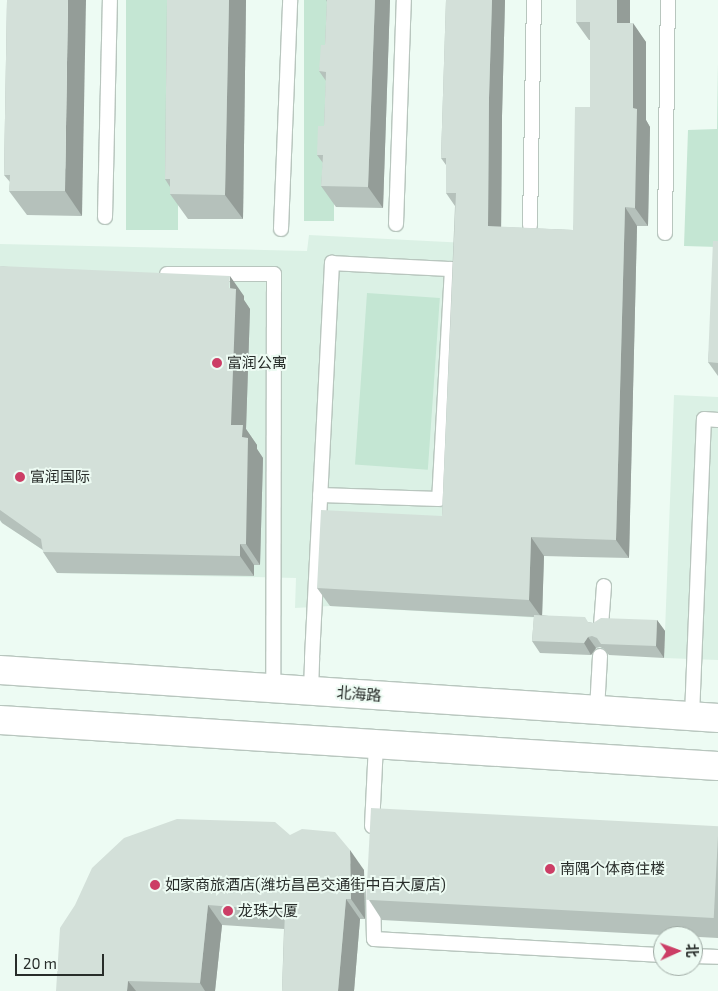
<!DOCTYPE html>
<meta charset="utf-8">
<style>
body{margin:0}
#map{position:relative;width:718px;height:991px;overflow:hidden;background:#edfbf3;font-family:"Exo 2","Noto Sans SC",sans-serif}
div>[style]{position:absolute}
.built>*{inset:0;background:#dbf1e5}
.green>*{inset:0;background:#c4e6d3;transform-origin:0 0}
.roads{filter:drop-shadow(1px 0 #b8c6be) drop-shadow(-1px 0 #b8c6be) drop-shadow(0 1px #b8c6be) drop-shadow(0 -1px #b8c6be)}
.lane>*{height:14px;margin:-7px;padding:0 7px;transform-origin:7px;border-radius:7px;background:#fff}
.primary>*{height:28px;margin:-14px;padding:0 14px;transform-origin:14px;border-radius:14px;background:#fff}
.wall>*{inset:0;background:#b5c1bb}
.shaded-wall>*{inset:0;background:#949d98}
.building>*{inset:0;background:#d3e0d9;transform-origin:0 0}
.dots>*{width:14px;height:14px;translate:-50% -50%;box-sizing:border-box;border:2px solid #edfbf3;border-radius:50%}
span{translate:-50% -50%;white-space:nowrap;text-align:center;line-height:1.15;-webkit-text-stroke:4px #edfbf3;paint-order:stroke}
.poi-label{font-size:15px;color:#282d2a}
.left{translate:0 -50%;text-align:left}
.street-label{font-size:15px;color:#282d2a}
.north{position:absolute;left:653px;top:926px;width:50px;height:50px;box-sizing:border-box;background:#edfbf3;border:1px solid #9ea9a3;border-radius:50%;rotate:88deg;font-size:14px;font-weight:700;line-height:20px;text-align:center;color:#282d2a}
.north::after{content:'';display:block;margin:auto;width:18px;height:22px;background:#cc3e66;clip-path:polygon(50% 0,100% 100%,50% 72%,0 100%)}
.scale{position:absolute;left:15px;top:954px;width:89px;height:22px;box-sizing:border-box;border:2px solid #282d2a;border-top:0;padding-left:6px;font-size:15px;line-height:18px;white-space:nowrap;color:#282d2a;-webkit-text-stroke:4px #edfbf3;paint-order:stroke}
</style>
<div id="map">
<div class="built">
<div style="clip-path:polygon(309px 235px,467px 243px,542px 618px,330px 606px,295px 608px,296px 578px,57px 573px,56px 559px,0 521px,0 244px,307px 251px)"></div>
<div style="clip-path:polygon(674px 395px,718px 397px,718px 660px,664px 658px)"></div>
</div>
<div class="green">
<div style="left:126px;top:0;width:52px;height:230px"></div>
<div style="left:304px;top:0;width:30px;height:221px"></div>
<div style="clip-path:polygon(718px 63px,718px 247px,684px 246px,688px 130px,717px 129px)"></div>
<div style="left:367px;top:293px;width:73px;height:172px;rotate:4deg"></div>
</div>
<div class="roads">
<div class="lane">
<div style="left:105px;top:217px;width:217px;rotate:-88.7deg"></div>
<div style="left:396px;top:224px;width:224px;rotate:-88deg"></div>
<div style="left:530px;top:225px;width:225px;rotate:-89deg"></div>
<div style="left:281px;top:229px;width:229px;rotate:-87.7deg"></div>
<div style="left:665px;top:233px;width:233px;rotate:-89.3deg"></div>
<div style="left:167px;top:274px;width:107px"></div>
<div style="left:274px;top:274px;width:415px;rotate:90.1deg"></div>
<div style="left:601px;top:626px;width:40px;rotate:-85.7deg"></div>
<div style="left:311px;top:691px;width:33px;rotate:-88deg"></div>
<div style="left:312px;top:658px;width:396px;rotate:-87.1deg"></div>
<div style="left:332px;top:263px;width:120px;rotate:2.9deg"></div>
<div style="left:452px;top:269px;width:230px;rotate:93.2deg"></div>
<div style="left:439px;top:499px;width:119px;rotate:-178.1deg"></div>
<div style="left:597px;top:710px;width:54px;rotate:-86.8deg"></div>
<div style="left:692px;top:716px;width:297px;rotate:-87.7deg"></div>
<div style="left:704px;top:419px;width:14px;rotate:4deg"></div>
<div style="left:372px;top:826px;width:82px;rotate:-87.2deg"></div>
<div style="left:373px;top:887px;width:52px;rotate:88.9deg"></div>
<div style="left:374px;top:939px;width:289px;rotate:3.2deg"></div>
<div style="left:693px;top:956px;width:25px;rotate:2deg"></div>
</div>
<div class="primary">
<div style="left:0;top:670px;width:720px;rotate:3.82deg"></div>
<div style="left:0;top:720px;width:719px;rotate:3.67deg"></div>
</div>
</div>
<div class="wall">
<div style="clip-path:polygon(7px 0,82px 216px,27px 215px,9px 191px,10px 182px,4px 175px)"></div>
<div style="clip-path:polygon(167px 0,246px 0,243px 219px,188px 219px,170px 194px,170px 187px,165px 179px)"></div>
<div style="clip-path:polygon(326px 0,390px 0,383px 208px,336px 207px,321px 186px,323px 163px,317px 155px,324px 126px,326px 81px,319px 71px,325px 45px,327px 2px)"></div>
<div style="clip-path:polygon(446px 0,505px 0,502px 116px,501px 227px,573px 230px,590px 107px,590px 40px,589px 40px,576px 22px,630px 0,630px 23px,646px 42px,646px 120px,650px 127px,648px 226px,637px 226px,629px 558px,544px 556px,542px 615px,588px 622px,593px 623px,657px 620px,665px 631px,664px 658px,609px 655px,604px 649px,600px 647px,596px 648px,591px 655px,540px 653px,532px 641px,534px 617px,330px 606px,317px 588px,442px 516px,455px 206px,446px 193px,446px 165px,441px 158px)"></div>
<div style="clip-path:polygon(718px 241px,718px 376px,708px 362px)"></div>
<div style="clip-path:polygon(0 266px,244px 296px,244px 300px,250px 309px,246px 429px,257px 445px,257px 449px,263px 458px,260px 565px,254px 565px,254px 576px,57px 573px,43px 552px,43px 550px,2px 523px,0 520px)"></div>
<div style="clip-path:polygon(718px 827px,718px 938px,382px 920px,369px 900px)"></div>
<div style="clip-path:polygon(290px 835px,364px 870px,365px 919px,360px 919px,354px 991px,282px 991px,284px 929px,222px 925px,215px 991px,56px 991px)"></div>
</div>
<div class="shaded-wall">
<div style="clip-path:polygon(68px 0,86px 0,82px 216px,65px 191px)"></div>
<div style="clip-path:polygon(229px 0,246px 0,243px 219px,225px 195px)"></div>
<div style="clip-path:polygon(375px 0,390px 0,383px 208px,368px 187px)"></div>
<div style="clip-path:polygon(492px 0,505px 0,502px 116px,501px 244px,488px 226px,489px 98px)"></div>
<div style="clip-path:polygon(617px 0,630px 0,630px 41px,617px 23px)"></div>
<div style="clip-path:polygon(633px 23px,646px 42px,646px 120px,650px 127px,648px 226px,635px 208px,633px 108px)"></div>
<div style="clip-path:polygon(625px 207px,637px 226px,629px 558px,616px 540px)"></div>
<div style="clip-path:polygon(230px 276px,244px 296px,244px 300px,250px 309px,246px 429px,257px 445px,257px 449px,263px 458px,260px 565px,246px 544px,231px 425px)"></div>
<div style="clip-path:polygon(531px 537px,544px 556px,542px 618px,529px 600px)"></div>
<div style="clip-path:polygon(240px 544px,254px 565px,254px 576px,240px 556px)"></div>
<div style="clip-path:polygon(657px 620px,665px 631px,664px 658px,656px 646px)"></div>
<div style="clip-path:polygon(588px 637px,596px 648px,591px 655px,584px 643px)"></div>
<div style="clip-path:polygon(350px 850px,364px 870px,365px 919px,351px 899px)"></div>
<div style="clip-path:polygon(346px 899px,360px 919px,354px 991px,338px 991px)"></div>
<div style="clip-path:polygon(208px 905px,222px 925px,215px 991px,205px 991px,200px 983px)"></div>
<div style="clip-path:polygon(128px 981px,136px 991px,127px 991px)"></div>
</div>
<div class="building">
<div style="clip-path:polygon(7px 0,68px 0,65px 191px,9px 191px,10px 175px,4px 175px)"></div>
<div style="clip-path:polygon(167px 0,229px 0,225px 195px,170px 194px,170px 179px,165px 179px)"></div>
<div style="clip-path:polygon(327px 0,375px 0,368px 187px,321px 186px,323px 155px,317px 155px,318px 126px,324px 126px,326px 72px,319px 71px,321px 45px,325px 45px)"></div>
<div style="clip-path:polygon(446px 0,492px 0,489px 98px,488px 226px,573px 230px,575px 107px,590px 107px,590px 22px,576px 22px,576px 0,617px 0,617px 23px,633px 23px,633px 108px,637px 109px,635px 208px,625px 207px,616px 540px,531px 537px,529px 600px,317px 588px,321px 510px,442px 516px,456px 193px,446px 193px,446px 158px,441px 158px)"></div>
<div style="clip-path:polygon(713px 241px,718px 241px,718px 363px,708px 362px)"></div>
<div style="clip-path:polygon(0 266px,230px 276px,229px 288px,236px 289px,231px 425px,243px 425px,242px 437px,248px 438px,246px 544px,240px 544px,240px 556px,43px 552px,41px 539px,0 510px)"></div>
<div style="clip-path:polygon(534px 615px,585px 617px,588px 622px,593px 623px,601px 618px,657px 620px,656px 646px,601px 644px,597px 638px,592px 636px,588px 637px,584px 643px,532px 641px)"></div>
<div style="left:371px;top:808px;width:348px;height:92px;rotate:3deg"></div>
<div style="clip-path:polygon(177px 819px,275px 822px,290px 835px,302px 829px,335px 832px,350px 850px,351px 899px,346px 899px,338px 991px,282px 991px,285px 911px,208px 905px,200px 983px,128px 981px,127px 991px,56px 991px,60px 928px,75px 905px,92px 868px,124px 838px)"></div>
</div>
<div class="dots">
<div style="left:217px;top:363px;background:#cc3e66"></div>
<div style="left:20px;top:477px;background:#cc3e66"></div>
<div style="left:550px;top:869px;background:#cc3e66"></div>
<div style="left:155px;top:885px;background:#cc3e66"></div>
<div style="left:228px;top:911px;background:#cc3e66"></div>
</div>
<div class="poi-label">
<span class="left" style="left:227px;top:363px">富润公寓</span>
<span class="left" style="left:30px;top:477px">富润国际</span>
<span class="left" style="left:560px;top:869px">南隅个体商住楼</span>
<span class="left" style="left:165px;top:885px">如家商旅酒店(潍坊昌邑交通街中百大厦店)</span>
<span class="left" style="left:238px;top:911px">龙珠大厦</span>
</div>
<div class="street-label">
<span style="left:359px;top:694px;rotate:4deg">北海路</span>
</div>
<div class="north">北</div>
<div class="scale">20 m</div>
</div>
